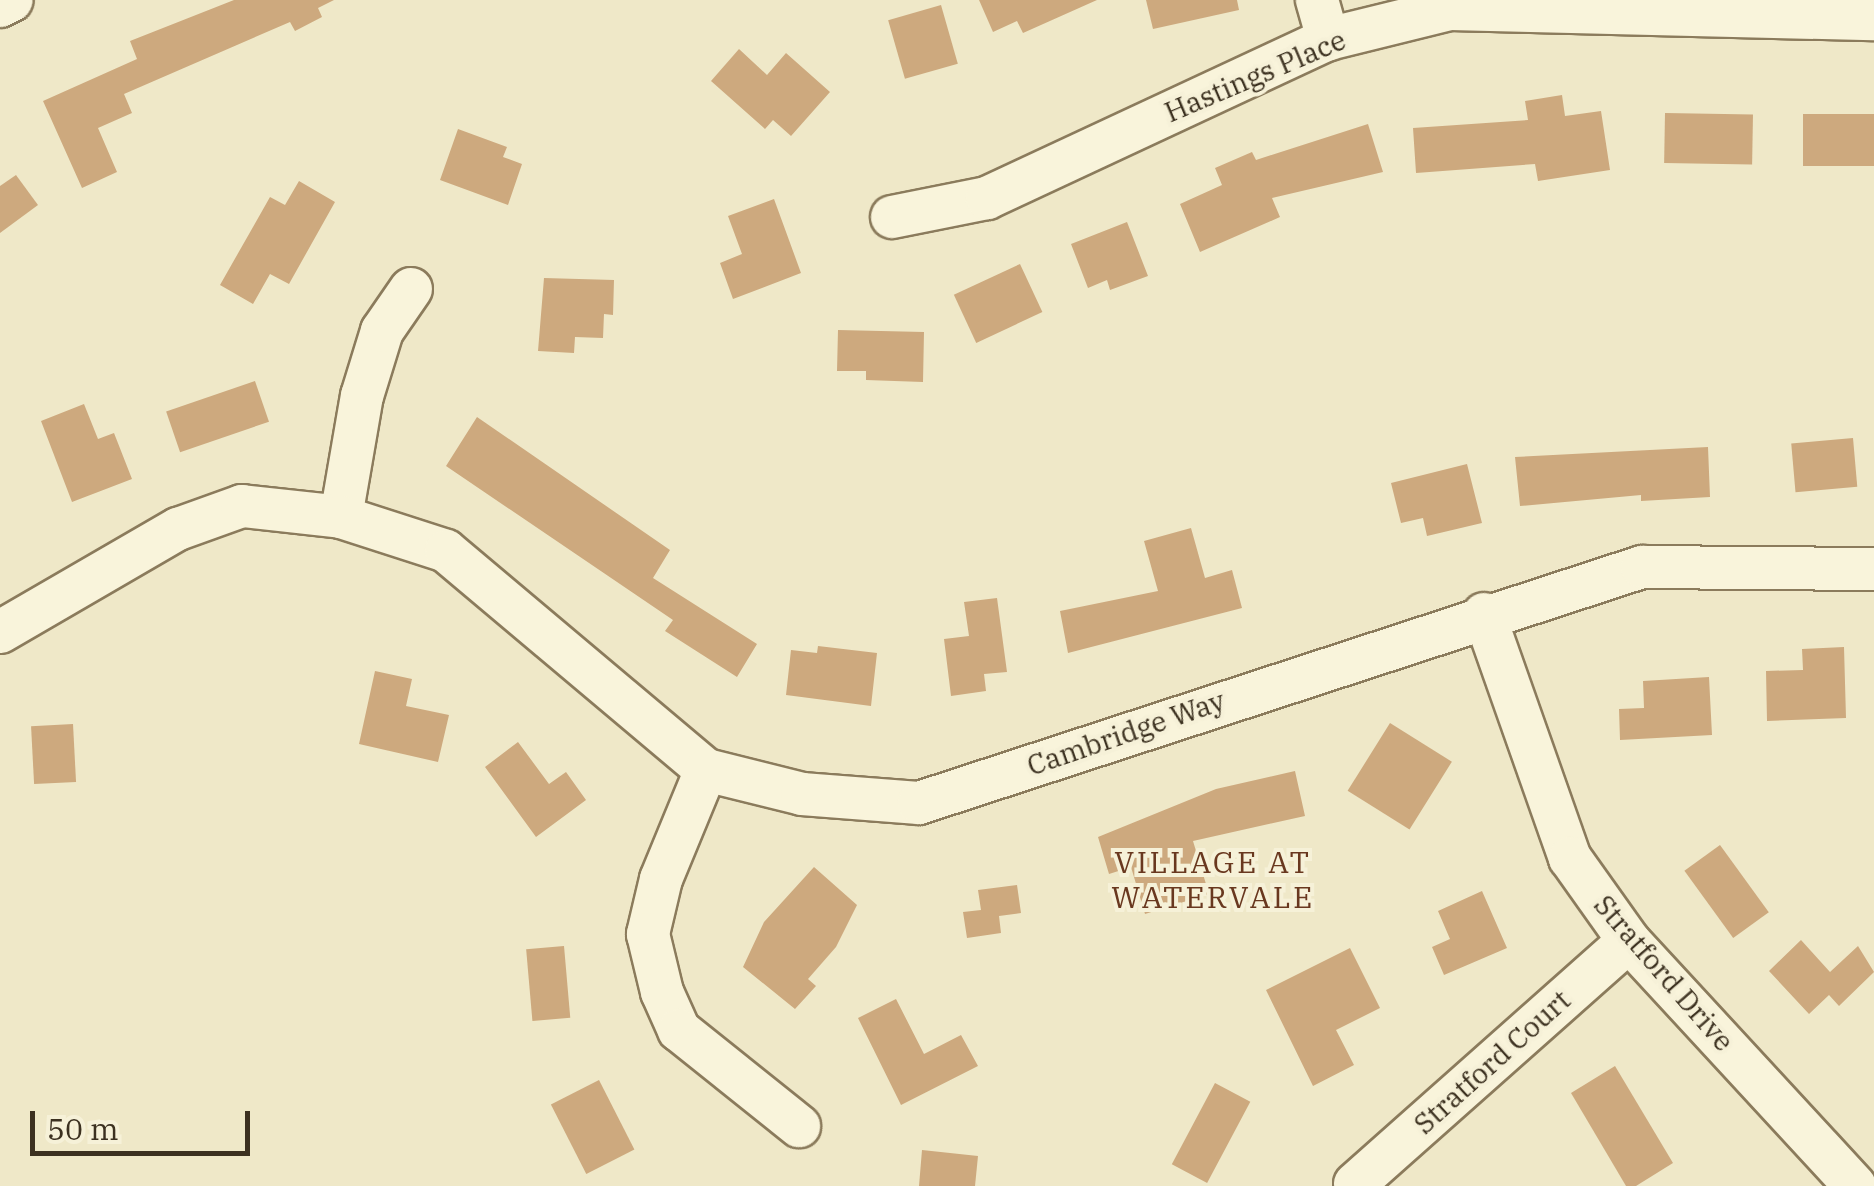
<!DOCTYPE html>
<style>
body{margin:0}
#map{position:relative;width:1874px;height:1186px;overflow:hidden;background:#efe8c8;font-family:"IBM Plex Serif",serif}
div>[style]{position:absolute}
.building>*{inset:0;background:#cda97e;transform-origin:0 0}
.roads{filter:drop-shadow(2px 0 #8b7b5c) drop-shadow(-2px 0 #8b7b5c) drop-shadow(0 2px #8b7b5c) drop-shadow(0 -2px #8b7b5c)}
.minor>*{height:42px;margin:-21px;padding:0 21px;transform-origin:21px;border-radius:21px;background:#f9f4db}
span{translate:-50% -50%;white-space:nowrap;text-align:center;line-height:1.15;-webkit-text-stroke:8px #f6f1d8;paint-order:stroke}
.street-label{font-size:28px;color:#3c3120}
.neighbourhood-label{font-size:30px;color:#69381f;letter-spacing:2.5px}
.scale{position:absolute;left:30px;top:1111px;width:220px;height:45px;box-sizing:border-box;border:5px solid #3c3120;border-top:0;padding-left:12px;font-size:30px;line-height:35px;white-space:nowrap;color:#3c3120;-webkit-text-stroke:8px #f6f1d8;paint-order:stroke}
</style>
<div id="map">
<div class="building">
<div style="clip-path:polygon(234px 0,334px 0,318px 8px,322px 17px,295px 31px,290px 22px,124px 94px,132px 113px,98px 128px,117px 172px,82px 188px,43px 101px,137px 59px,130px 41px)"></div>
<div style="clip-path:polygon(979px 0,1097px 0,1023px 33px,1017px 21px,993px 32px)"></div>
<div style="clip-path:polygon(1146px 0,1237px 0,1239px 10px,1153px 29px)"></div>
<div style="left:941px;top:5px;width:61px;height:55px;rotate:74deg"></div>
<div style="clip-path:polygon(739px 49px,767px 75px,786px 53px,830px 92px,791px 136px,773px 120px,765px 129px,711px 81px)"></div>
<div style="clip-path:polygon(1562px 95px,1565px 116px,1601px 111px,1610px 170px,1538px 181px,1535px 164px,1416px 173px,1413px 128px,1528px 120px,1525px 101px)"></div>
<div style="left:1665px;top:113px;width:88px;height:50px;rotate:1deg"></div>
<div style="left:1803px;top:114px;width:71px;height:52px"></div>
<div style="clip-path:polygon(1368px 124px,1383px 172px,1272px 198px,1280px 217px,1200px 252px,1180px 204px,1222px 185px,1215px 168px,1252px 152px,1256px 160px)"></div>
<div style="clip-path:polygon(458px 129px,507px 147px,503px 157px,522px 164px,508px 205px,440px 180px)"></div>
<div style="clip-path:polygon(16px 175px,38px 205px,0 233px,0 186px)"></div>
<div style="clip-path:polygon(299px 181px,335px 202px,289px 284px,270px 274px,253px 304px,220px 285px,270px 197px,285px 205px)"></div>
<div style="clip-path:polygon(774px 199px,801px 273px,733px 299px,720px 263px,742px 254px,728px 216px)"></div>
<div style="clip-path:polygon(1127px 222px,1148px 276px,1110px 290px,1107px 280px,1088px 288px,1071px 244px)"></div>
<div style="left:1020px;top:264px;width:53px;height:73px;rotate:65deg"></div>
<div style="clip-path:polygon(544px 278px,614px 280px,613px 315px,604px 314px,603px 338px,575px 337px,574px 353px,538px 351px)"></div>
<div style="clip-path:polygon(838px 330px,924px 332px,923px 382px,866px 380px,866px 371px,837px 371px)"></div>
<div style="left:255px;top:381px;width:43px;height:94px;rotate:71deg"></div>
<div style="clip-path:polygon(84px 404px,98px 439px,114px 433px,132px 479px,72px 502px,41px 421px)"></div>
<div style="clip-path:polygon(477px 417px,670px 550px,653px 578px,757px 644px,737px 677px,665px 631px,673px 620px,446px 466px)"></div>
<div style="left:1853px;top:438px;width:49px;height:62px;rotate:85deg"></div>
<div style="clip-path:polygon(1708px 447px,1710px 497px,1641px 501px,1641px 495px,1520px 506px,1515px 457px)"></div>
<div style="clip-path:polygon(1467px 464px,1482px 523px,1427px 536px,1423px 518px,1401px 523px,1391px 483px)"></div>
<div style="clip-path:polygon(1191px 528px,1205px 578px,1232px 570px,1242px 608px,1068px 653px,1060px 611px,1158px 591px,1144px 541px)"></div>
<div style="clip-path:polygon(997px 598px,1007px 672px,984px 674px,986px 691px,951px 696px,944px 639px,969px 636px,964px 602px)"></div>
<div style="clip-path:polygon(818px 646px,877px 653px,871px 706px,786px 695px,791px 650px,817px 653px)"></div>
<div style="clip-path:polygon(1844px 647px,1846px 718px,1767px 721px,1766px 671px,1803px 670px,1802px 649px)"></div>
<div style="clip-path:polygon(375px 671px,412px 679px,406px 706px,449px 715px,438px 762px,359px 744px)"></div>
<div style="clip-path:polygon(1709px 677px,1712px 735px,1620px 740px,1619px 709px,1644px 708px,1643px 681px)"></div>
<div style="left:1390px;top:723px;width:73px;height:80px;rotate:32deg"></div>
<div style="left:73px;top:724px;width:58px;height:42px;rotate:87deg"></div>
<div style="clip-path:polygon(518px 742px,549px 784px,566px 772px,586px 800px,536px 837px,485px 767px)"></div>
<div style="clip-path:polygon(1295px 771px,1305px 816px,1193px 841px,1209px 894px,1145px 914px,1131px 867px,1109px 874px,1098px 837px,1216px 789px)"></div>
<div style="left:1720px;top:845px;width:83px;height:44px;rotate:54deg"></div>
<div style="clip-path:polygon(814px 867px,857px 905px,836px 947px,808px 979px,816px 986px,795px 1009px,743px 967px,764px 922px)"></div>
<div style="clip-path:polygon(1017px 885px,1021px 913px,999px 916px,1001px 933px,967px 938px,963px 912px,981px 910px,978px 890px)"></div>
<div style="clip-path:polygon(1482px 891px,1507px 948px,1444px 975px,1432px 947px,1450px 939px,1438px 911px)"></div>
<div style="clip-path:polygon(1801px 940px,1830px 972px,1858px 946px,1874px 972px,1839px 1006px,1829px 995px,1809px 1014px,1769px 971px)"></div>
<div style="left:564px;top:946px;width:72px;height:38px;rotate:85deg"></div>
<div style="clip-path:polygon(1350px 948px,1380px 1008px,1336px 1030px,1354px 1065px,1313px 1086px,1266px 990px)"></div>
<div style="clip-path:polygon(896px 999px,924px 1054px,961px 1035px,978px 1066px,901px 1105px,858px 1018px)"></div>
<div style="clip-path:polygon(1615px 1066px,1673px 1163px,1636px 1186px,1626px 1186px,1571px 1093px)"></div>
<div style="left:599px;top:1080px;width:78px;height:54px;rotate:63deg"></div>
<div style="left:1215px;top:1083px;width:40px;height:92px;rotate:28deg"></div>
<div style="clip-path:polygon(922px 1150px,978px 1156px,975px 1186px,919px 1186px)"></div>
</div>
<div class="roads">
<div class="minor">
<div style="left:1317px;top:0;width:41px;rotate:74.2deg"></div>
<div style="left:0;top:6px;width:13px;rotate:-27deg"></div>
<div style="left:892px;top:217px;width:97px;rotate:-11.3deg"></div>
<div style="left:987px;top:198px;width:376px;rotate:-25deg"></div>
<div style="left:1328px;top:39px;width:126px;rotate:-13.8deg"></div>
<div style="left:1450px;top:9px;width:424px;rotate:1.4deg"></div>
<div style="left:341px;top:517px;width:123px;rotate:-80.2deg"></div>
<div style="left:362px;top:396px;width:68px;rotate:-72.9deg"></div>
<div style="left:382px;top:331px;width:51px;rotate:-55.4deg"></div>
<div style="left:1484px;top:614px;width:259px;rotate:70.6deg"></div>
<div style="left:1570px;top:858px;width:102px;rotate:54.6deg"></div>
<div style="left:1629px;top:941px;width:333px;rotate:47.3deg"></div>
<div style="left:0;top:632px;width:206px;rotate:-30.1deg"></div>
<div style="left:178px;top:529px;width:68px;rotate:-19.8deg"></div>
<div style="left:242px;top:506px;width:100px;rotate:6.3deg"></div>
<div style="left:341px;top:517px;width:110px;rotate:17.9deg"></div>
<div style="left:446px;top:551px;width:340px;rotate:40.1deg"></div>
<div style="left:706px;top:770px;width:99px;rotate:14deg"></div>
<div style="left:802px;top:794px;width:117px;rotate:4.4deg"></div>
<div style="left:919px;top:803px;width:761px;rotate:-18.08deg"></div>
<div style="left:1642px;top:567px;width:232px;rotate:0.5deg"></div>
<div style="left:706px;top:770px;width:118px;rotate:112.4deg"></div>
<div style="left:661px;top:879px;width:57px;rotate:103.3deg"></div>
<div style="left:648px;top:934px;width:60px;rotate:76.4deg"></div>
<div style="left:662px;top:992px;width:42px;rotate:65.9deg"></div>
<div style="left:679px;top:1030px;width:154px;rotate:38.7deg"></div>
<div style="left:1355px;top:1184px;width:366px;rotate:-41.6deg"></div>
</div>
</div>
<div class="street-label">
<span style="left:1255px;top:76px;rotate:-23deg">Hastings Place</span>
<span style="left:1126px;top:733px;rotate:-19deg">Cambridge Way</span>
<span style="left:1664px;top:973px;rotate:49deg">Stratford Drive</span>
<span style="left:1492px;top:1062px;rotate:-42deg">Stratford Court</span>
</div>
<div class="neighbourhood-label">
<span style="left:1213px;top:879px">VILLAGE AT<br>WATERVALE</span>
</div>
<div class="scale">50 m</div>
</div>
